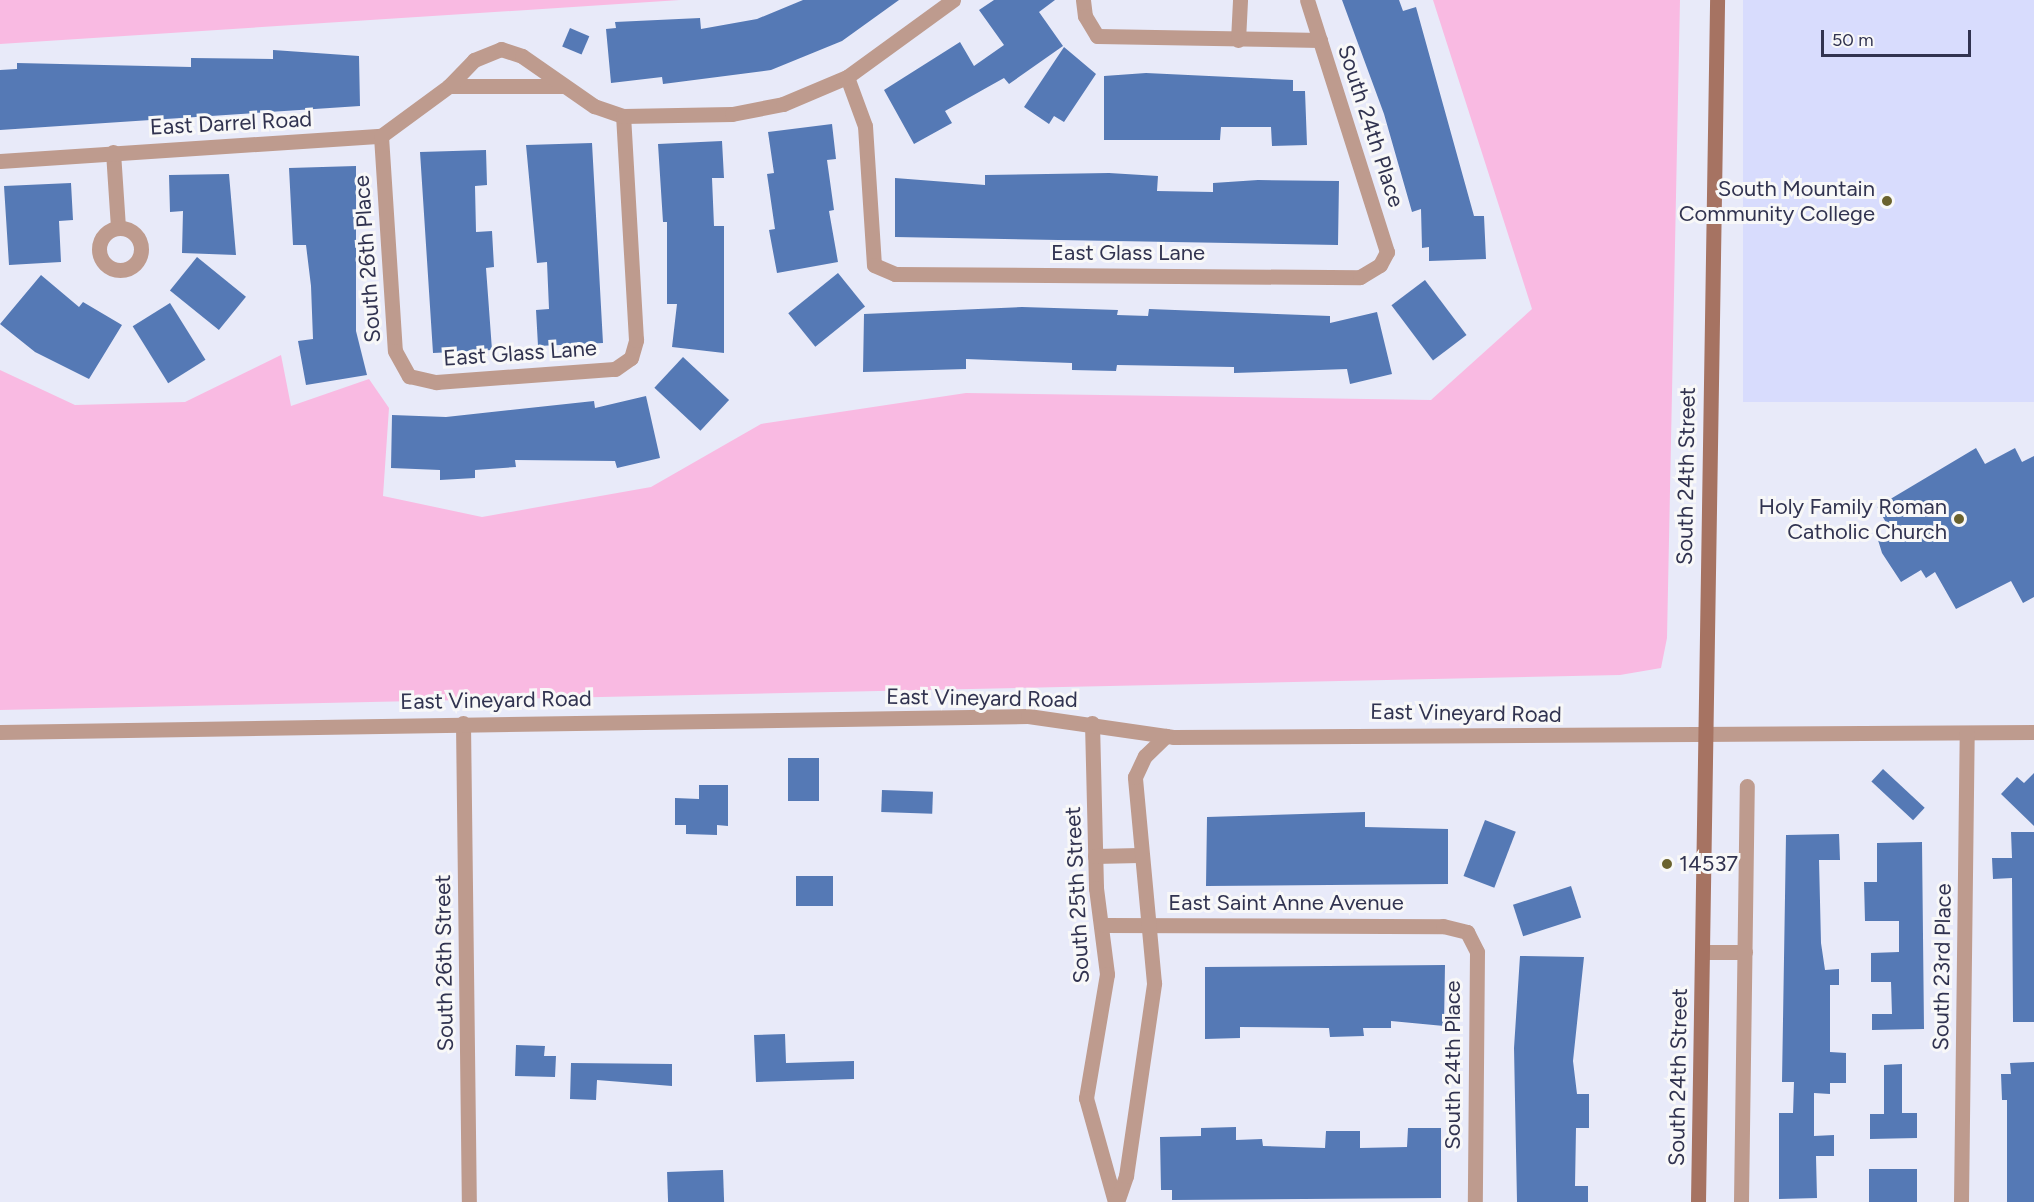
<!DOCTYPE html>
<style>
body{margin:0}
#map{position:relative;width:2034px;height:1202px;overflow:hidden;background:#e8eaf9;font-family:Figtree,sans-serif}
div>[style]{position:absolute}
.built>*{inset:0;background:#d8dcfd;transform-origin:0 0}
.green>*{inset:0;background:#f9bae2}
.building>*{inset:0;background:#5579b5;transform-origin:0 0}
.street>*{height:15px;margin:-7.5px;padding:0 7.5px;transform-origin:7.5px;border-radius:7.5px;background:#be9b8e}
.street>.ring{margin:-7.5px;padding:0;box-sizing:content-box;background:none;border:15px solid #be9b8e;border-radius:50%}
.secondary>*{height:15px;margin:-7.5px;padding:0 7.5px;transform-origin:7.5px;border-radius:7.5px;background:#a67362}
.dots>*{width:16px;height:16px;translate:-50% -50%;box-sizing:border-box;border:3px solid #f8f8f8;border-radius:50%}
span{translate:-50% -50%;white-space:nowrap;text-align:center;line-height:1.15;-webkit-text-stroke:6px #f8f8f8;paint-order:stroke}
.street-label{font-size:22px;color:#313350}
.poi-label{font-size:22px;color:#313350}
.right{translate:-100% -50%;text-align:right}
.left{translate:0 -50%;text-align:left}
.scale{position:absolute;left:1821px;top:30px;width:150px;height:27px;box-sizing:border-box;border:3px solid #313350;border-top:0;padding-left:8px;font-size:18px;line-height:21px;white-space:nowrap;color:#313350;-webkit-text-stroke:4px #f8f8f8;paint-order:stroke}
</style>
<div id="map">
<div class="built">
<div style="left:1743px;top:0;width:291px;height:402px"></div>
</div>
<div class="green">
<div style="clip-path:polygon(0 0,680px 0,0 44px)"></div>
<div style="clip-path:polygon(1433px 0,1680px 0,1667px 638px,1661px 668px,1620px 675px,0 710px,0 370px,75px 405px,185px 402px,281px 355px,291px 406px,369px 379px,389px 408px,383px 496px,482px 517px,651px 487px,761px 424px,966px 393px,1431px 400px,1532px 309px)"></div>
</div>
<div class="building">
<div style="clip-path:polygon(803px 0,899px 0,842px 41px,771px 70px,663px 84px,662px 77px,611px 83px,606px 29px,616px 28px,615px 22px,700px 18px,701px 29px,757px 19px)"></div>
<div style="clip-path:polygon(994px 0,1055px 0,1039px 12px,1063px 46px,1009px 84px,1004px 78px,945px 111px,952px 123px,914px 144px,884px 90px,960px 42px,974px 66px,1004px 45px,979px 10px)"></div>
<div style="clip-path:polygon(1342px 0,1399px 0,1403px 11px,1416px 7px,1474px 216px,1484px 216px,1486px 259px,1429px 261px,1429px 247px,1422px 248px,1421px 209px,1412px 212px,1384px 114px)"></div>
<div style="left:570px;top:28px;width:21px;height:20px;rotate:23deg"></div>
<div style="clip-path:polygon(1064px 47px,1096px 74px,1064px 122px,1054px 116px,1049px 124px,1024px 107px)"></div>
<div style="clip-path:polygon(273px 50px,359px 56px,360px 106px,0 130px,0 70px,17px 69px,17px 63px,191px 67px,191px 58px,273px 59px)"></div>
<div style="clip-path:polygon(1146px 73px,1293px 80px,1293px 91px,1305px 91px,1307px 145px,1272px 146px,1271px 127px,1221px 127px,1220px 140px,1104px 140px,1104px 76px)"></div>
<div style="clip-path:polygon(832px 124px,836px 159px,827px 160px,834px 210px,829px 211px,838px 262px,777px 273px,769px 230px,775px 229px,767px 174px,774px 173px,768px 132px)"></div>
<div style="clip-path:polygon(722px 141px,724px 178px,712px 178px,714px 226px,724px 226px,724px 353px,672px 347px,677px 304px,667px 304px,667px 222px,663px 222px,658px 144px)"></div>
<div style="clip-path:polygon(592px 143px,603px 343px,538px 346px,536px 310px,549px 309px,547px 262px,537px 263px,526px 145px)"></div>
<div style="clip-path:polygon(486px 150px,487px 185px,475px 186px,476px 232px,492px 231px,494px 267px,486px 268px,492px 350px,433px 353px,420px 152px)"></div>
<div style="clip-path:polygon(356px 166px,356px 331px,367px 375px,306px 385px,298px 341px,313px 339px,311px 286px,306px 245px,293px 245px,289px 168px)"></div>
<div style="clip-path:polygon(1109px 173px,1158px 176px,1157px 191px,1213px 192px,1213px 183px,1258px 180px,1339px 181px,1338px 245px,895px 237px,895px 178px,985px 185px,985px 175px)"></div>
<div style="clip-path:polygon(229px 174px,236px 255px,182px 253px,183px 211px,170px 212px,169px 175px)"></div>
<div style="clip-path:polygon(71px 183px,73px 220px,59px 221px,61px 262px,9px 265px,4px 186px)"></div>
<div style="left:197px;top:257px;width:63px;height:43px;rotate:39deg"></div>
<div style="left:838px;top:273px;width:43px;height:64px;rotate:51deg"></div>
<div style="clip-path:polygon(41px 275px,79px 307px,83px 302px,122px 325px,89px 379px,35px 352px,0 324px)"></div>
<div style="left:1425px;top:280px;width:69px;height:42px;rotate:53deg"></div>
<div style="left:170px;top:303px;width:67px;height:44px;rotate:58deg"></div>
<div style="clip-path:polygon(1022px 307px,1118px 310px,1117px 315px,1148px 316px,1149px 309px,1330px 316px,1330px 323px,1377px 312px,1392px 374px,1350px 384px,1347px 369px,1234px 373px,1234px 367px,1117px 365px,1116px 371px,1072px 370px,1072px 363px,966px 359px,966px 369px,863px 372px,864px 314px)"></div>
<div style="left:683px;top:357px;width:63px;height:42px;rotate:43deg"></div>
<div style="clip-path:polygon(646px 396px,660px 458px,617px 468px,615px 461px,515px 460px,516px 467px,475px 470px,475px 478px,440px 480px,440px 470px,391px 468px,392px 415px,446px 417px,594px 401px,595px 408px)"></div>
<div style="clip-path:polygon(1976px 448px,1985px 464px,2015px 448px,2022px 462px,2034px 456px,2034px 597px,2023px 603px,2011px 581px,1956px 609px,1935px 572px,1926px 578px,1921px 570px,1901px 582px,1882px 553px,1878px 540px,1891px 531px,1877px 507px)"></div>
<div style="left:788px;top:758px;width:31px;height:43px"></div>
<div style="left:1883px;top:769px;width:57px;height:17px;rotate:43deg"></div>
<div style="clip-path:polygon(2034px 773px,2034px 826px,2001px 794px,2017px 777px,2024px 783px)"></div>
<div style="clip-path:polygon(699px 785px,728px 785px,728px 826px,717px 825px,717px 835px,686px 834px,686px 825px,675px 825px,675px 798px,699px 799px)"></div>
<div style="left:882px;top:790px;width:51px;height:22px;rotate:2deg"></div>
<div style="clip-path:polygon(1365px 812px,1365px 827px,1448px 829px,1448px 884px,1206px 886px,1207px 817px)"></div>
<div style="left:1485px;top:820px;width:33px;height:60px;rotate:21deg"></div>
<div style="clip-path:polygon(2011px 832px,2034px 832px,2034px 1022px,2013px 1022px,2012px 878px,1993px 879px,1992px 858px,2012px 858px)"></div>
<div style="clip-path:polygon(1839px 834px,1840px 860px,1819px 860px,1821px 943px,1825px 970px,1839px 969px,1839px 985px,1830px 985px,1830px 1052px,1846px 1053px,1846px 1083px,1830px 1083px,1830px 1094px,1814px 1093px,1814px 1136px,1834px 1135px,1834px 1156px,1816px 1156px,1817px 1198px,1779px 1199px,1779px 1113px,1793px 1113px,1794px 1082px,1782px 1082px,1786px 835px)"></div>
<div style="clip-path:polygon(1922px 842px,1924px 1029px,1872px 1030px,1872px 1014px,1892px 1014px,1891px 982px,1871px 982px,1871px 953px,1899px 952px,1899px 921px,1865px 921px,1864px 882px,1877px 882px,1877px 843px)"></div>
<div style="left:796px;top:876px;width:37px;height:30px"></div>
<div style="left:1571px;top:886px;width:33px;height:61px;rotate:72deg"></div>
<div style="clip-path:polygon(1520px 956px,1584px 957px,1573px 1061px,1577px 1094px,1589px 1094px,1589px 1128px,1576px 1128px,1575px 1186px,1588px 1186px,1588px 1202px,1517px 1202px,1514px 1048px)"></div>
<div style="clip-path:polygon(1445px 965px,1444px 1026px,1391px 1021px,1391px 1028px,1363px 1028px,1364px 1036px,1330px 1037px,1329px 1028px,1240px 1027px,1240px 1038px,1205px 1039px,1205px 967px)"></div>
<div style="clip-path:polygon(785px 1034px,786px 1063px,854px 1061px,854px 1079px,756px 1082px,754px 1035px)"></div>
<div style="clip-path:polygon(516px 1045px,545px 1046px,544px 1056px,556px 1056px,555px 1077px,515px 1076px)"></div>
<div style="clip-path:polygon(2034px 1062px,2034px 1202px,2007px 1202px,2007px 1100px,2002px 1100px,2001px 1074px,2011px 1074px,2010px 1063px)"></div>
<div style="clip-path:polygon(571px 1063px,672px 1064px,672px 1086px,597px 1080px,596px 1100px,570px 1099px)"></div>
<div style="clip-path:polygon(1902px 1064px,1902px 1113px,1917px 1113px,1917px 1138px,1870px 1139px,1870px 1114px,1884px 1114px,1884px 1065px)"></div>
<div style="clip-path:polygon(1236px 1127px,1236px 1140px,1262px 1139px,1263px 1146px,1325px 1148px,1326px 1131px,1360px 1131px,1360px 1148px,1407px 1147px,1408px 1128px,1441px 1128px,1441px 1198px,1172px 1200px,1172px 1190px,1161px 1190px,1160px 1137px,1201px 1136px,1201px 1128px)"></div>
<div style="left:1869px;top:1169px;width:48px;height:33px"></div>
<div style="left:723px;top:1170px;width:32px;height:56px;rotate:88deg"></div>
</div>
<div class="street">
<div style="left:1083px;top:0;width:16px;rotate:83deg"></div>
<div style="left:1085px;top:16px;width:23px;rotate:59deg"></div>
<div style="left:1097px;top:36px;width:223px;rotate:1deg"></div>
<div style="left:1238px;top:40px;width:40px;rotate:-87.1deg"></div>
<div style="left:847px;top:77px;width:52px;rotate:69.8deg"></div>
<div style="left:865px;top:126px;width:139px;rotate:86.3deg"></div>
<div style="left:874px;top:265px;width:23px;rotate:23deg"></div>
<div style="left:895px;top:274px;width:465px;rotate:0.4deg"></div>
<div style="left:1360px;top:277px;width:23px;rotate:-31deg"></div>
<div style="left:1380px;top:265px;width:15px;rotate:-62deg"></div>
<div style="left:1387px;top:252px;width:264px;rotate:-107.6deg"></div>
<div style="left:449px;top:86px;width:113px"></div>
<div style="left:381px;top:136px;width:215px;rotate:86.3deg"></div>
<div style="left:395px;top:351px;width:29px;rotate:61deg"></div>
<div style="left:409px;top:376px;width:28px;rotate:13deg"></div>
<div style="left:436px;top:382px;width:179px;rotate:-4.2deg"></div>
<div style="left:615px;top:369px;width:19px;rotate:-35deg"></div>
<div style="left:631px;top:358px;width:19px;rotate:-74deg"></div>
<div style="left:636px;top:340px;width:224px;rotate:-93.3deg"></div>
<div style="left:113px;top:152px;width:76px;rotate:86.2deg"></div>
<div style="left:0;top:161px;width:382px;rotate:-3.8deg"></div>
<div style="left:381px;top:136px;width:84px;rotate:-36.3deg"></div>
<div style="left:449px;top:86px;width:36px;rotate:-46deg"></div>
<div style="left:474px;top:60px;width:29px;rotate:-22deg"></div>
<div style="left:501px;top:49px;width:22px;rotate:18deg"></div>
<div style="left:522px;top:56px;width:88px;rotate:34.8deg"></div>
<div style="left:594px;top:106px;width:31px;rotate:19deg"></div>
<div style="left:623px;top:116px;width:109px;rotate:-1.1deg"></div>
<div style="left:732px;top:114px;width:52px;rotate:-11.1deg"></div>
<div style="left:783px;top:104px;width:69px;rotate:-22.9deg"></div>
<div style="left:847px;top:77px;width:131px;rotate:-36deg"></div>
<div class="ring" style="left:99px;top:228px;width:27px;height:27px"></div>
<div style="left:463px;top:723px;width:479px;rotate:89.3deg"></div>
<div style="left:1092px;top:723px;width:165px;rotate:88.6deg"></div>
<div style="left:1096px;top:888px;width:87px;rotate:82.7deg"></div>
<div style="left:1107px;top:974px;width:126px;rotate:99.6deg"></div>
<div style="left:1086px;top:1098px;width:108px;rotate:74.4deg"></div>
<div style="left:0;top:732px;width:1028px;rotate:-0.89deg"></div>
<div style="left:1028px;top:716px;width:148px;rotate:8.2deg"></div>
<div style="left:1174px;top:737px;width:860px;rotate:-0.33deg"></div>
<div style="left:1095px;top:856px;width:44px;rotate:-1.3deg"></div>
<div style="left:1104px;top:925px;width:339px;rotate:0.2deg"></div>
<div style="left:1443px;top:926px;width:25px;rotate:14deg"></div>
<div style="left:1467px;top:932px;width:22px;rotate:63deg"></div>
<div style="left:1477px;top:952px;width:250px;rotate:90.5deg"></div>
<div style="left:1703px;top:952px;width:42px"></div>
<div style="left:1117px;top:1202px;width:28px;rotate:-71deg"></div>
<div style="left:1126px;top:1176px;width:195px;rotate:-81.7deg"></div>
<div style="left:1154px;top:983px;width:207px;rotate:-95.3deg"></div>
<div style="left:1135px;top:777px;width:23px;rotate:-65deg"></div>
<div style="left:1145px;top:756px;width:29px;rotate:-44deg"></div>
<div style="left:1741px;top:1202px;width:416px;rotate:-89.2deg"></div>
<div style="left:1961px;top:1202px;width:469px;rotate:-89.3deg"></div>
</div>
<div class="secondary">
<div style="left:1698px;top:1202px;width:1202px;rotate:-89.09deg"></div>
</div>
<div class="dots">
<div style="left:1887px;top:201px;background:#6a622e"></div>
<div style="left:1959px;top:519px;background:#6a622e"></div>
<div style="left:1667px;top:864px;background:#6a622e"></div>
</div>
<div class="street-label">
<span style="left:231px;top:123px;rotate:-3deg">East Darrel Road</span>
<span style="left:1371px;top:126px;rotate:72deg">South 24th Place</span>
<span style="left:1128px;top:253px">East Glass Lane</span>
<span style="left:367px;top:259px;rotate:-94deg">South 26th Place</span>
<span style="left:520px;top:353px;rotate:-4deg">East Glass Lane</span>
<span style="left:1686px;top:476px;rotate:-89deg">South 24th Street</span>
<span style="left:982px;top:698px;rotate:1deg">East Vineyard Road</span>
<span style="left:496px;top:700px;rotate:-1deg">East Vineyard Road</span>
<span style="left:1466px;top:713px;rotate:1deg">East Vineyard Road</span>
<span style="left:1077px;top:895px;rotate:-93deg">South 25th Street</span>
<span style="left:1286px;top:903px">East Saint Anne Avenue</span>
<span style="left:444px;top:963px;rotate:-91deg">South 26th Street</span>
<span style="left:1942px;top:967px;rotate:-89deg">South 23rd Place</span>
<span style="left:1453px;top:1065px;rotate:-90deg">South 24th Place</span>
<span style="left:1678px;top:1077px;rotate:-89deg">South 24th Street</span>
</div>
<div class="poi-label">
<span class="right" style="left:1875px;top:201px">South Mountain<br>Community College</span>
<span class="right" style="left:1947px;top:519px">Holy Family Roman<br>Catholic Church</span>
<span class="left" style="left:1679px;top:864px">14537</span>
</div>
<div class="scale">50 m</div>
</div>
